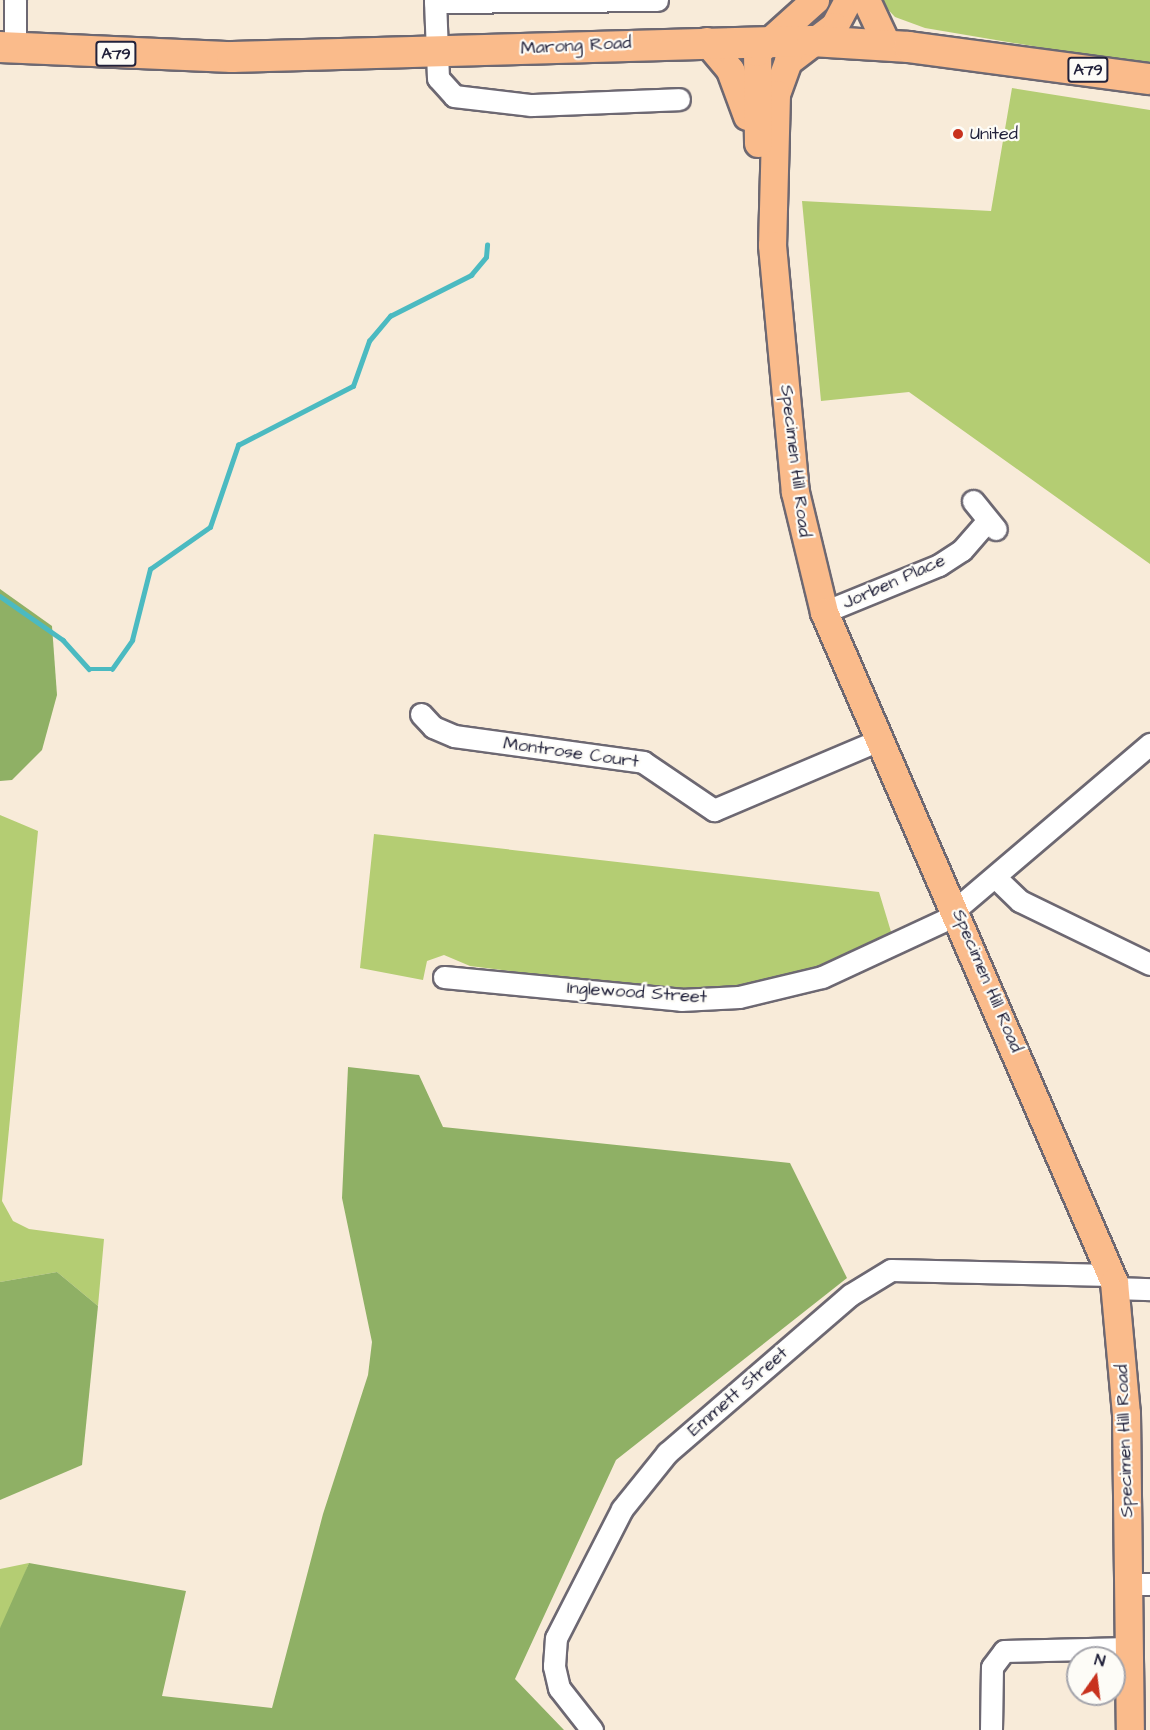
<!DOCTYPE html>
<style>
body{margin:0}
#map{position:relative;width:1150px;height:1730px;overflow:hidden;background:#f8ebd9;font-family:"Architects Daughter",sans-serif}
div>[style]{position:absolute}
.green>*{inset:0;background:#b4cd73}
.forest>*{inset:0;background:#8fb065}
.stream>*{height:4.5px;margin:-2.25px;padding:0 2.25px;transform-origin:2.25px;border-radius:2.25px;background:#4bbac1}
.roads{filter:drop-shadow(2px 0 #6d6872) drop-shadow(-2px 0 #6d6872) drop-shadow(0 2px #6d6872) drop-shadow(0 -2px #6d6872)}
.minor>*{height:21px;margin:-10.5px;padding:0 10.5px;transform-origin:10.5px;border-radius:10.5px;background:#fff}
.major>*{height:27px;margin:-13.5px;padding:0 13.5px;transform-origin:13.5px;border-radius:13.5px;background:#fabb8b}
.highway>*{height:30px;margin:-15px;padding:0 15px;transform-origin:15px;border-radius:15px;background:#fabb8b}
.dots>*{width:16px;height:16px;translate:-50% -50%;box-sizing:border-box;border:3px solid #fdfcf7;border-radius:50%}
span{translate:-50% -50%;white-space:nowrap;text-align:center;line-height:1.15;-webkit-text-stroke:4.5px #fdfcf7;paint-order:stroke}
.shield-label span{padding:2px 4px;background:#fdfcf7;border:2px solid;border-radius:4px;-webkit-text-stroke-width:0}
.shield-label{font-size:16px;color:#22223b;font-weight:700}
.street-label{font-size:18px;color:#22223b}
.poi-label{font-size:18px;color:#22223b}
.left{translate:0 -50%;text-align:left}
.north{position:absolute;left:1066px;top:1646px;width:60px;height:60px;box-sizing:border-box;background:#fdfcf7;border:2px solid #a5a5ac;border-radius:50%;rotate:14deg;font-size:16px;font-weight:700;line-height:24px;text-align:center;color:#22223b}
.north::after{content:'';display:block;margin:auto;width:21px;height:27px;background:#c8321e;clip-path:polygon(50% 0,100% 100%,50% 72%,0 100%)}
</style>
<div id="map">
<div class="green">
<div style="clip-path:polygon(879px 0,1150px 0,1150px 66px,925px 28px,895px 17px)"></div>
<div style="clip-path:polygon(1012px 88px,1150px 110px,1150px 564px,909px 392px,821px 401px,802px 201px,991px 211px)"></div>
<div style="clip-path:polygon(0 815px,38px 831px,2px 1201px,13px 1221px,29px 1229px,104px 1239px,98px 1306px,57px 1272px,0 1282px)"></div>
<div style="clip-path:polygon(374px 834px,879px 892px,892px 935px,797px 976px,715px 991px,660px 990px,470px 966px,444px 955px,427px 961px,423px 980px,360px 968px)"></div>
<div style="clip-path:polygon(29px 1563px,4px 1627px,0 1628px,0 1569px)"></div>
</div>
<div class="forest">
<div style="clip-path:polygon(0 589px,52px 626px,57px 695px,42px 750px,12px 780px,0 781px)"></div>
<div style="clip-path:polygon(348px 1067px,419px 1075px,443px 1127px,790px 1163px,847px 1278px,616px 1460px,515px 1679px,564px 1730px,0 1730px,0 1628px,29px 1563px,186px 1591px,162px 1696px,272px 1708px,323px 1514px,368px 1375px,372px 1342px,342px 1198px)"></div>
<div style="clip-path:polygon(57px 1272px,98px 1306px,82px 1465px,0 1500px,0 1282px)"></div>
</div>
<div class="stream">
<div style="left:0;top:596px;width:77px;rotate:34.9deg"></div>
<div style="left:63px;top:640px;width:39px;rotate:48deg"></div>
<div style="left:89px;top:669px;width:23px"></div>
<div style="left:112px;top:669px;width:35px;rotate:-55deg"></div>
<div style="left:132px;top:640px;width:73px;rotate:-75.8deg"></div>
<div style="left:150px;top:569px;width:73px;rotate:-35deg"></div>
<div style="left:210px;top:527px;width:87px;rotate:-71.1deg"></div>
<div style="left:238px;top:445px;width:129px;rotate:-27.2deg"></div>
<div style="left:353px;top:386px;width:48px;rotate:-70.4deg"></div>
<div style="left:369px;top:341px;width:33px;rotate:-50deg"></div>
<div style="left:390px;top:316px;width:91px;rotate:-26.8deg"></div>
<div style="left:471px;top:275px;width:23px;rotate:-50deg"></div>
<div style="left:486px;top:257px;width:12px;rotate:-85deg"></div>
</div>
<div class="roads">
<div class="minor">
<div style="left:15px;top:0;width:48px;rotate:90deg"></div>
<div style="left:435px;top:0;width:78px;rotate:87.8deg"></div>
<div style="left:438px;top:78px;width:24px;rotate:48deg"></div>
<div style="left:454px;top:96px;width:78px;rotate:6.7deg"></div>
<div style="left:531px;top:105px;width:148px;rotate:-2.3deg"></div>
<div style="left:435px;top:2px;width:222px;rotate:-0.5deg"></div>
<div style="left:973px;top:501px;width:36px;rotate:51deg"></div>
<div style="left:824px;top:612px;width:124px;rotate:-22.2deg"></div>
<div style="left:939px;top:565px;width:27px;rotate:-33deg"></div>
<div style="left:962px;top:550px;width:37px;rotate:-49deg"></div>
<div style="left:421px;top:714px;width:18px;rotate:47deg"></div>
<div style="left:433px;top:727px;width:23px;rotate:23deg"></div>
<div style="left:454px;top:736px;width:191px;rotate:7.8deg"></div>
<div style="left:643px;top:762px;width:86px;rotate:34.1deg"></div>
<div style="left:714px;top:810px;width:179px;rotate:-23deg"></div>
<div style="left:996px;top:878px;width:33px;rotate:44deg"></div>
<div style="left:1020px;top:901px;width:144px;rotate:25.9deg"></div>
<div style="left:956px;top:909px;width:255px;rotate:-40.4deg"></div>
<div style="left:444px;top:977px;width:238px;rotate:5.5deg"></div>
<div style="left:681px;top:1000px;width:58px;rotate:-3deg"></div>
<div style="left:739px;top:997px;width:85px;rotate:-13.5deg"></div>
<div style="left:822px;top:977px;width:150px;rotate:-24.9deg"></div>
<div style="left:1115px;top:1288px;width:35px;rotate:2deg"></div>
<div style="left:1129px;top:1583px;width:21px;rotate:3deg"></div>
<div style="left:592px;top:1730px;width:53px;rotate:-128.2deg"></div>
<div style="left:559px;top:1688px;width:23px;rotate:-103deg"></div>
<div style="left:554px;top:1666px;width:28px;rotate:-86deg"></div>
<div style="left:556px;top:1638px;width:145px;rotate:-62.9deg"></div>
<div style="left:622px;top:1509px;width:72px;rotate:-51.2deg"></div>
<div style="left:667px;top:1453px;width:242px;rotate:-40.8deg"></div>
<div style="left:850px;top:1295px;width:48px;rotate:-31.4deg"></div>
<div style="left:891px;top:1270px;width:220px;rotate:1.3deg"></div>
<div style="left:991px;top:1730px;width:63px;rotate:-89.1deg"></div>
<div style="left:992px;top:1667px;width:20px;rotate:-53deg"></div>
<div style="left:1004px;top:1651px;width:125px;rotate:-1.4deg"></div>
</div>
<div class="major">
<div style="left:848px;top:0;width:30px;rotate:118deg"></div>
<div style="left:834px;top:26px;width:58px;rotate:142.7deg"></div>
<div style="left:788px;top:61px;width:35px;rotate:110deg"></div>
<div style="left:776px;top:94px;width:151px;rotate:91.5deg"></div>
<div style="left:772px;top:245px;width:248px;rotate:84.7deg"></div>
<div style="left:795px;top:492px;width:123px;rotate:76.4deg"></div>
<div style="left:824px;top:612px;width:730px;rotate:66.6deg"></div>
<div style="left:1114px;top:1282px;width:132px;rotate:84.8deg"></div>
<div style="left:1126px;top:1413px;width:317px;rotate:89.3deg"></div>
<div style="left:866px;top:0;width:50px;rotate:65deg"></div>
<div style="left:706px;top:41px;width:38px;rotate:50deg"></div>
<div style="left:730px;top:70px;width:49px;rotate:69.7deg"></div>
<div style="left:758px;top:143px;width:91px;rotate:-90.6deg"></div>
<div style="left:757px;top:52px;width:78px;rotate:-41.9deg"></div>
</div>
<div class="highway">
<div style="left:0;top:47px;width:232px;rotate:2.5deg"></div>
<div style="left:232px;top:57px;width:580px;rotate:-1.58deg"></div>
<div style="left:812px;top:41px;width:97px;rotate:3.5deg"></div>
<div style="left:909px;top:47px;width:243px;rotate:7.6deg"></div>
</div>
</div>
<div class="dots">
<div style="left:958px;top:134px;background:#c8321e"></div>
</div>
<div class="shield-label">
<span style="left:116px;top:54px">A79</span>
<span style="left:1088px;top:70px">A79</span>
</div>
<div class="street-label">
<span style="left:576px;top:46px;rotate:-3deg">Marong Road</span>
<span style="left:795px;top:461px;rotate:83deg">Specimen Hill Road</span>
<span style="left:894px;top:582px;rotate:-24deg">Jorben Place</span>
<span style="left:571px;top:753px;rotate:8deg">Montrose Court</span>
<span style="left:987px;top:981px;rotate:67deg">Specimen Hill Road</span>
<span style="left:637px;top:993px;rotate:4deg">Inglewood Street</span>
<span style="left:738px;top:1392px;rotate:-41deg">Emmett Street</span>
<span style="left:1125px;top:1441px;rotate:-92deg">Specimen Hill Road</span>
</div>
<div class="poi-label">
<span class="left" style="left:970px;top:134px">United</span>
</div>
<div class="north">N</div>
</div>
